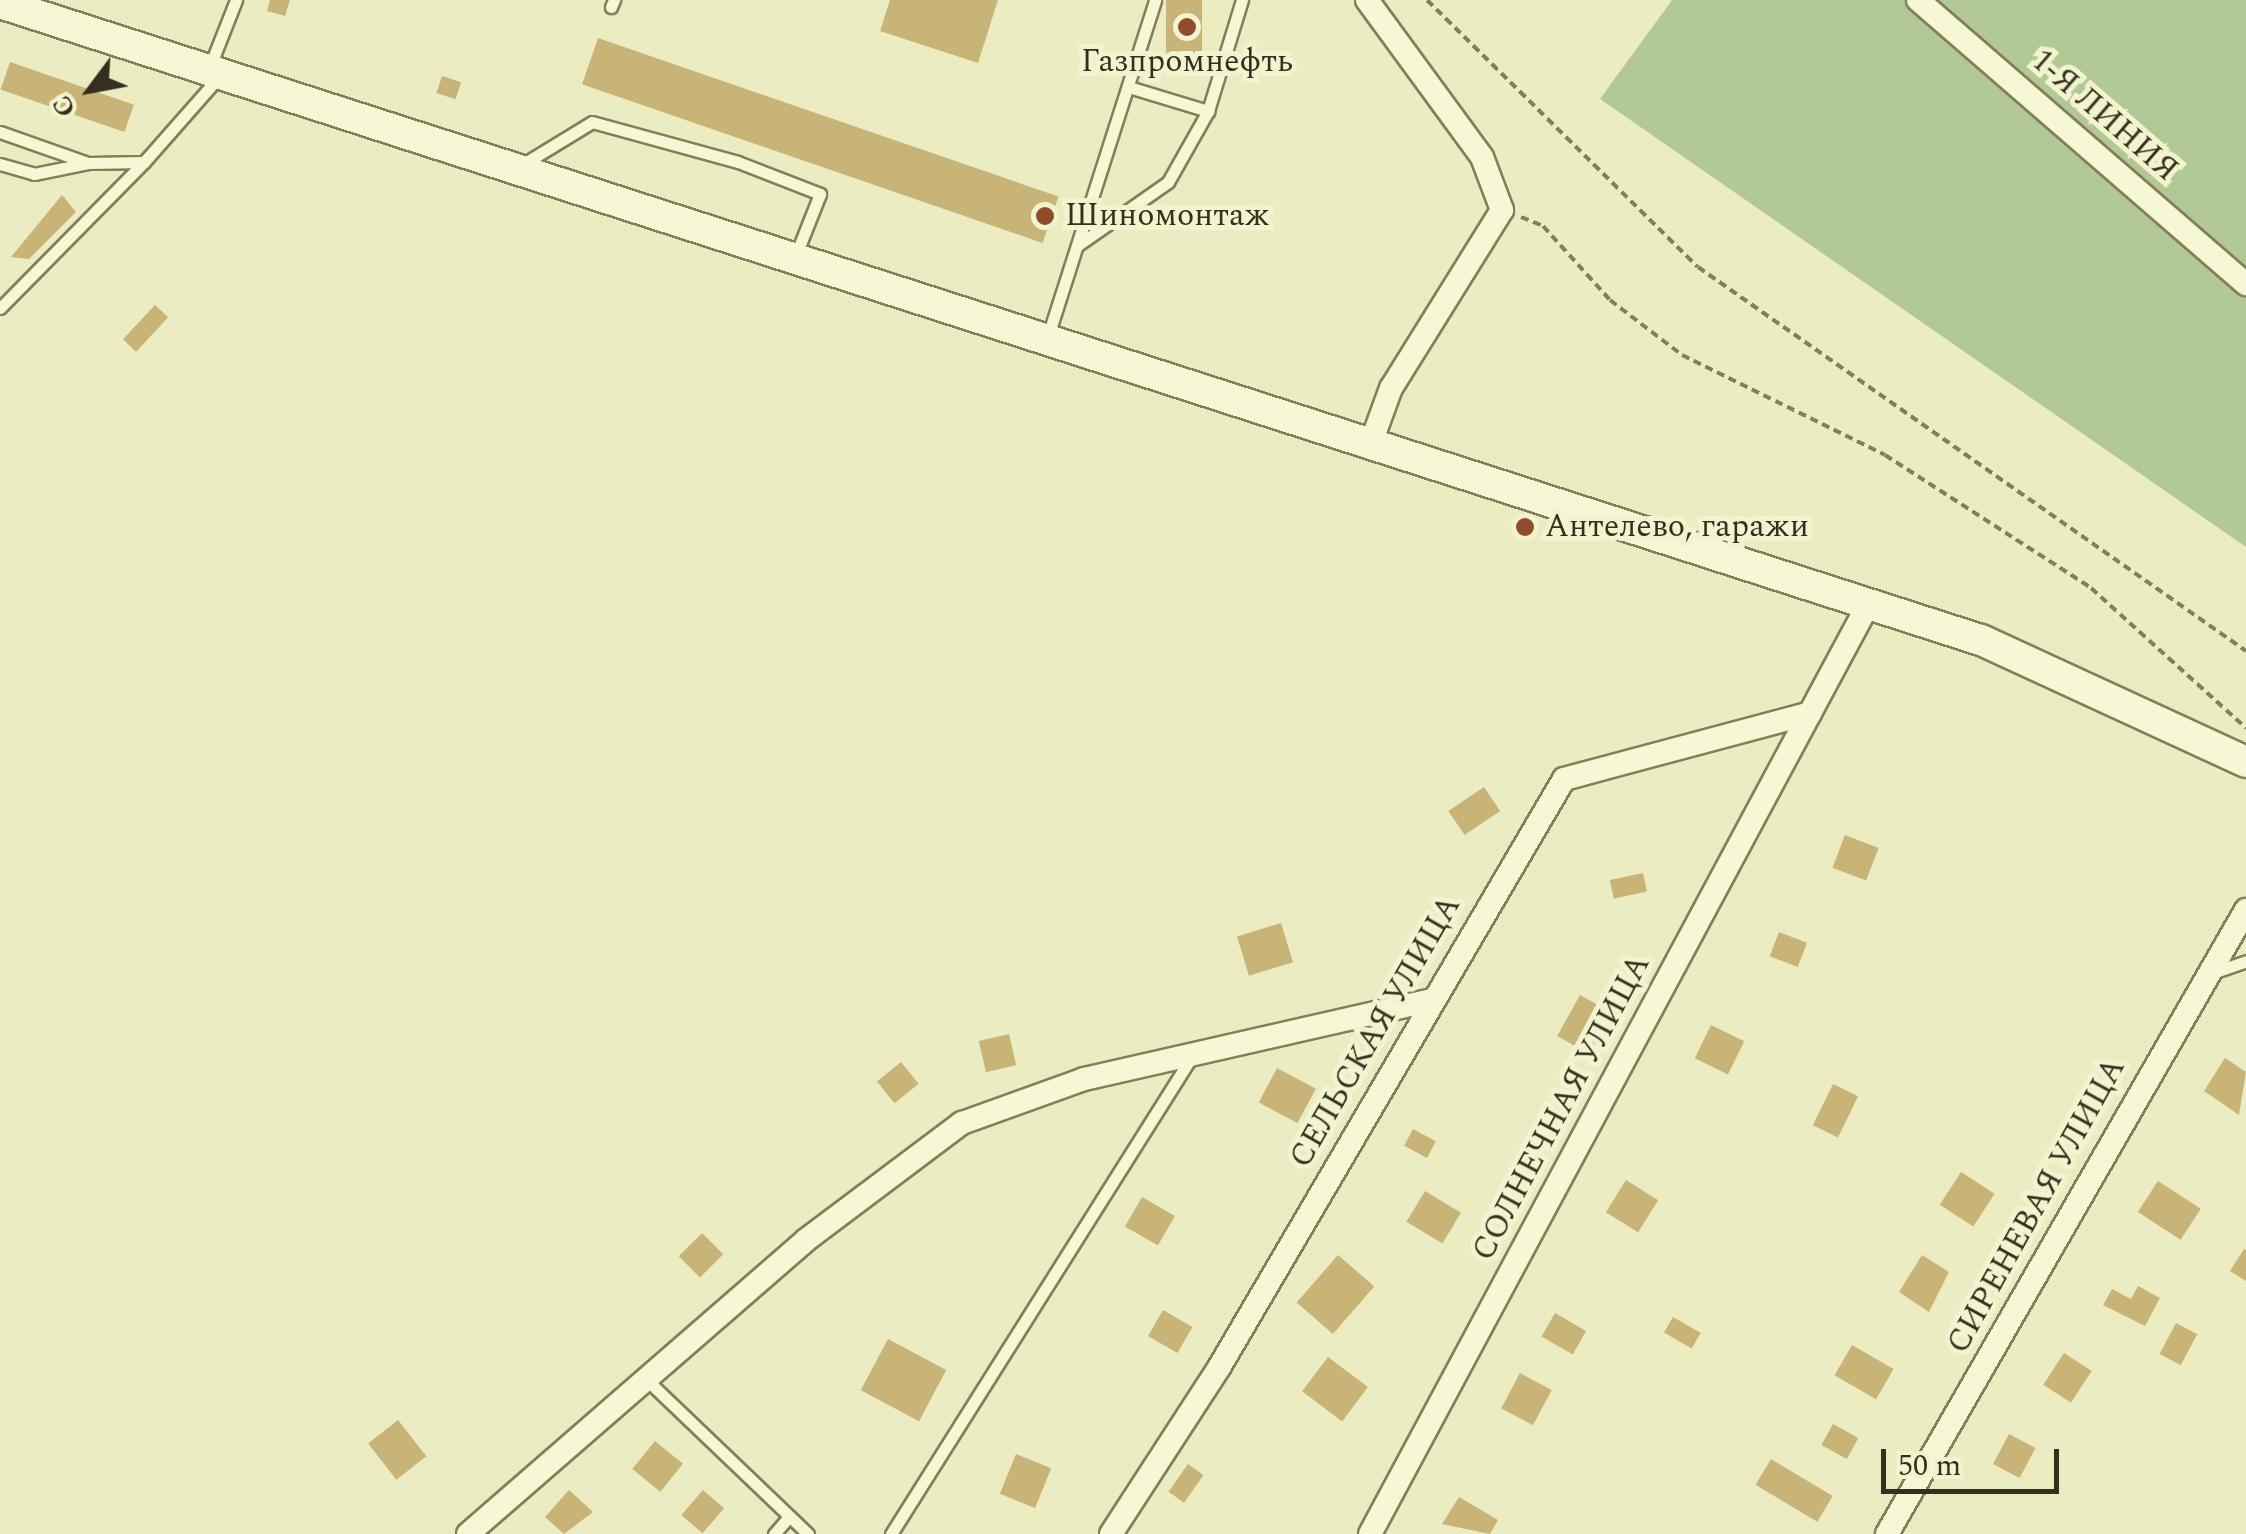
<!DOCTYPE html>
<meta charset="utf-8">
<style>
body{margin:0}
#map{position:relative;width:2246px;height:1534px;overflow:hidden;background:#ebecc1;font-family:Spectral,serif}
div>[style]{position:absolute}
.green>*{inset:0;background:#b2c996}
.building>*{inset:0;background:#c9b478;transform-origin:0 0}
.path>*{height:4px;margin-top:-2px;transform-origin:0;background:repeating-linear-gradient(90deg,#847e59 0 8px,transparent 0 13px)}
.roads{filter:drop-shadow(2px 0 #847e59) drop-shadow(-2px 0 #847e59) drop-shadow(0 2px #847e59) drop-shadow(0 -2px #847e59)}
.service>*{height:11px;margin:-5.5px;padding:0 5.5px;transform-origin:5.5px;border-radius:5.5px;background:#f6f7d4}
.minor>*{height:22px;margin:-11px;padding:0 11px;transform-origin:11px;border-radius:11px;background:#f6f7d4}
.secondary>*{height:30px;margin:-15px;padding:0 15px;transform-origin:15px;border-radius:15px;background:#f6f7d4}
.dots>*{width:28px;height:28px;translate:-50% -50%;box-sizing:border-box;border:5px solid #f2f4d0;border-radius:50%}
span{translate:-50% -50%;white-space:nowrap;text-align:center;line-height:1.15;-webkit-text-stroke:10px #f2f4d0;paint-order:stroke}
.poi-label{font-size:32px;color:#35301d}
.left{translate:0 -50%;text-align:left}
.street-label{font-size:32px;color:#35301d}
.north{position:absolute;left:40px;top:40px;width:100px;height:100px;-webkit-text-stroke:8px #f2f4d0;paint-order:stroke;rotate:238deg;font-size:28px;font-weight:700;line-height:40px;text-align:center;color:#35301d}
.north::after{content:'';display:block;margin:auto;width:35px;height:45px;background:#35301d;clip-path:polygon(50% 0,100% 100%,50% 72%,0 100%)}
.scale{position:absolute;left:1881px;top:1449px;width:178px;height:45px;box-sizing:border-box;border:5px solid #35301d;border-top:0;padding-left:12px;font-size:30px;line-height:35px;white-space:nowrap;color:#35301d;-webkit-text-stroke:8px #f2f4d0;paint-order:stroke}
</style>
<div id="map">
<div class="green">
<div style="clip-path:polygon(1672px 0,2246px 0,2246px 547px,1600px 99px)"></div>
</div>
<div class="building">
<div style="clip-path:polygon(270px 0,290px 0,285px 16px,267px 11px)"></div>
<div style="clip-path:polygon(890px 0,998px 0,978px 63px,880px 31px)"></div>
<div style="left:1166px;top:0;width:36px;height:72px"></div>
<div style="left:598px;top:38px;width:487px;height:49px;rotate:19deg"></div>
<div style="left:10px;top:62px;width:131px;height:29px;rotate:19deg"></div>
<div style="left:442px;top:76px;width:20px;height:18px;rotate:18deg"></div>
<div style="clip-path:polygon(62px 195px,76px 212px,29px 259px,11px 257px)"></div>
<div style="left:155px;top:305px;width:18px;height:47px;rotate:43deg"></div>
<div style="left:1484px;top:787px;width:29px;height:43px;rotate:56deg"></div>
<div style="left:1845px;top:835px;width:36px;height:35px;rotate:21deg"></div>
<div style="left:1643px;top:873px;width:19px;height:34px;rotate:78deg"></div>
<div style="left:1281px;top:923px;width:41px;height:46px;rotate:73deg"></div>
<div style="left:1779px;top:932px;width:30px;height:26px;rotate:21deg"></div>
<div style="left:1580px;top:995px;width:37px;height:47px;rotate:29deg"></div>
<div style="left:1711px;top:1025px;width:37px;height:37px;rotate:26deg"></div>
<div style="left:1009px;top:1034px;width:32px;height:31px;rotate:77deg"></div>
<div style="clip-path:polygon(2225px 1058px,2246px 1072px,2239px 1115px,2204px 1091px)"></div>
<div style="left:901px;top:1062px;width:28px;height:31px;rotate:51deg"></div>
<div style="left:1277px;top:1068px;width:44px;height:39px;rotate:28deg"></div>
<div style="left:1833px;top:1084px;width:28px;height:46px;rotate:26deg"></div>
<div style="left:1413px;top:1129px;width:26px;height:19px;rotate:28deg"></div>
<div style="left:1961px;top:1172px;width:40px;height:39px;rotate:33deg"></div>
<div style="left:1626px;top:1180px;width:38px;height:38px;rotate:32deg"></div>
<div style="left:2158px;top:1181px;width:51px;height:37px;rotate:33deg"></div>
<div style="left:1425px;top:1191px;width:42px;height:36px;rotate:31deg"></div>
<div style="left:1142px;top:1197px;width:38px;height:34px;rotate:30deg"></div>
<div style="left:702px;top:1233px;width:30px;height:33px;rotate:45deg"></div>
<div style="clip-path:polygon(2244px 1249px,2246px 1250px,2246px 1281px,2230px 1271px)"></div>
<div style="left:1338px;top:1255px;width:48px;height:63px;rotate:41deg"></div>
<div style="clip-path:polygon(1922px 1255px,1949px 1272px,1929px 1312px,1899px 1292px)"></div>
<div style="clip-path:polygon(2138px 1286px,2160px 1298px,2145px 1326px,2103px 1305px,2112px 1289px,2131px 1299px)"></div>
<div style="left:1163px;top:1310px;width:34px;height:30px;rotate:30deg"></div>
<div style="left:1555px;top:1313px;width:36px;height:27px;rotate:30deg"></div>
<div style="left:1673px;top:1317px;width:32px;height:18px;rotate:30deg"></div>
<div style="left:2176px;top:1323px;width:24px;height:35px;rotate:28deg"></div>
<div style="left:888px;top:1339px;width:66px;height:58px;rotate:28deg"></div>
<div style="left:1852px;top:1345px;width:48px;height:35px;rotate:30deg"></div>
<div style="left:2064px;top:1353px;width:33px;height:38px;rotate:33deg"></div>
<div style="left:1328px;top:1357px;width:50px;height:43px;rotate:37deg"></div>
<div style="left:1520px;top:1373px;width:36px;height:40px;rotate:28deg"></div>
<div style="left:398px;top:1420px;width:46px;height:38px;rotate:52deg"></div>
<div style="left:1833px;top:1424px;width:29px;height:24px;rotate:29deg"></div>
<div style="left:2009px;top:1434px;width:30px;height:34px;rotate:28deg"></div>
<div style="left:655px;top:1441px;width:36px;height:36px;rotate:39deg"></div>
<div style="left:1016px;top:1454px;width:38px;height:43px;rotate:22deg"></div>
<div style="left:1771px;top:1459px;width:72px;height:30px;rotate:31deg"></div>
<div style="left:1188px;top:1464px;width:19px;height:34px;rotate:35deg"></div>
<div style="clip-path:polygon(569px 1490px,593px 1512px,564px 1534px,545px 1517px)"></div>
<div style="left:703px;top:1490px;width:28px;height:33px;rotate:41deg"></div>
<div style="clip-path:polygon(1459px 1497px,1498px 1520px,1490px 1534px,1442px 1524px)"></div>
</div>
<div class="path">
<div style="left:1427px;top:0;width:380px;rotate:44.6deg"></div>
<div style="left:1698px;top:267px;width:669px;rotate:35.02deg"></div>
<div style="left:1521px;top:217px;width:24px;rotate:22deg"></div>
<div style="left:1543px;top:226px;width:100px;rotate:47.8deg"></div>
<div style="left:1610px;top:300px;width:91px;rotate:37.4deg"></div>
<div style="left:1682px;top:355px;width:226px;rotate:26.2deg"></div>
<div style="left:1885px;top:455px;width:245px;rotate:32.8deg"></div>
<div style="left:2091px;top:588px;width:209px;rotate:42.1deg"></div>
</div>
<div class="roads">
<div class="service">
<div style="left:611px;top:7px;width:8px;rotate:-67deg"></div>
<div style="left:210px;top:66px;width:71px;rotate:-68.5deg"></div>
<div style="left:1129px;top:87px;width:83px;rotate:16.9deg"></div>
<div style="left:0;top:132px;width:93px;rotate:19.4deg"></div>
<div style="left:88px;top:163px;width:56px;rotate:-1deg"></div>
<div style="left:144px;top:162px;width:112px;rotate:-48.6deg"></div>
<div style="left:0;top:164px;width:35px;rotate:16deg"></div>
<div style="left:34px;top:174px;width:55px;rotate:-11.5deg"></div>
<div style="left:520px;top:166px;width:84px;rotate:-31.4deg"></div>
<div style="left:592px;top:122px;width:151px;rotate:15.3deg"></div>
<div style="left:738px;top:162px;width:88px;rotate:21.3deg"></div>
<div style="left:820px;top:194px;width:68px;rotate:111.6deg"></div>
<div style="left:1078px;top:245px;width:110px;rotate:-35deg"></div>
<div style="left:1168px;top:182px;width:81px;rotate:-60.6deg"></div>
<div style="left:1208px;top:111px;width:116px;rotate:-73deg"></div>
<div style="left:0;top:308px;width:205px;rotate:-45.4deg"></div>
<div style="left:1047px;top:339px;width:356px;rotate:-72.3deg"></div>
<div style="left:2212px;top:973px;width:36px;rotate:-19deg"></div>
<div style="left:649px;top:1382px;width:220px;rotate:43.7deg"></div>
<div style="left:774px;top:1534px;width:23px;rotate:-49deg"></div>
<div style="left:891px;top:1534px;width:559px;rotate:-57.79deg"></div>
</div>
<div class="minor">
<div style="left:1367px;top:0;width:195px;rotate:53.8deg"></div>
<div style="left:1482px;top:157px;width:57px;rotate:69.3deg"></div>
<div style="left:1502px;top:210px;width:210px;rotate:121.9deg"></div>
<div style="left:1391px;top:388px;width:59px;rotate:110deg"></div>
<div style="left:1918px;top:0;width:434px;rotate:40.9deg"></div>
<div style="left:468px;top:1534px;width:448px;rotate:-41deg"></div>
<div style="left:806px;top:1240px;width:195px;rotate:-36.9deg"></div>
<div style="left:962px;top:1123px;width:130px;rotate:-19.8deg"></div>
<div style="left:1084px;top:1079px;width:356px;rotate:-12.8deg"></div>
<div style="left:1111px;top:1534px;width:200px;rotate:-57deg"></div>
<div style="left:1220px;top:1366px;width:680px;rotate:-59.63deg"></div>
<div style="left:1564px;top:779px;width:255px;rotate:-15deg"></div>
<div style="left:1370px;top:1534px;width:1056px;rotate:-61.81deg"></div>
<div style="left:1887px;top:1534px;width:720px;rotate:-60.09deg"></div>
</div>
<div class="secondary">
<div style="left:0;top:3px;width:2081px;rotate:17.83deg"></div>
<div style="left:1981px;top:640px;width:292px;rotate:24.7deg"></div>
</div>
</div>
<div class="dots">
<div style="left:1187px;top:27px;background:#914c2c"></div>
<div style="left:1045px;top:216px;background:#914c2c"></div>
<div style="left:1525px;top:527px;background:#914c2c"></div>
</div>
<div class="poi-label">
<span style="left:1187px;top:62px">Газпромнефть</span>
<span class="left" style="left:1065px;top:216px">Шиномонтаж</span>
<span class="left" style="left:1545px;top:527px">Антелево, гаражи</span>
</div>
<div class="street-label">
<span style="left:2104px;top:116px;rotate:41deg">1-Я ЛИНИЯ</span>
<span style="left:1376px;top:1032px;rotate:-60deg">СЕЛЬСКАЯ УЛИЦА</span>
<span style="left:1562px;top:1108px;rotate:-62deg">СОЛНЕЧНАЯ УЛИЦА</span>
<span style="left:2037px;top:1206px;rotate:-61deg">СИРЕНЕВАЯ УЛИЦА</span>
</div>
<div class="north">С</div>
<div class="scale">50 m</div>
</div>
